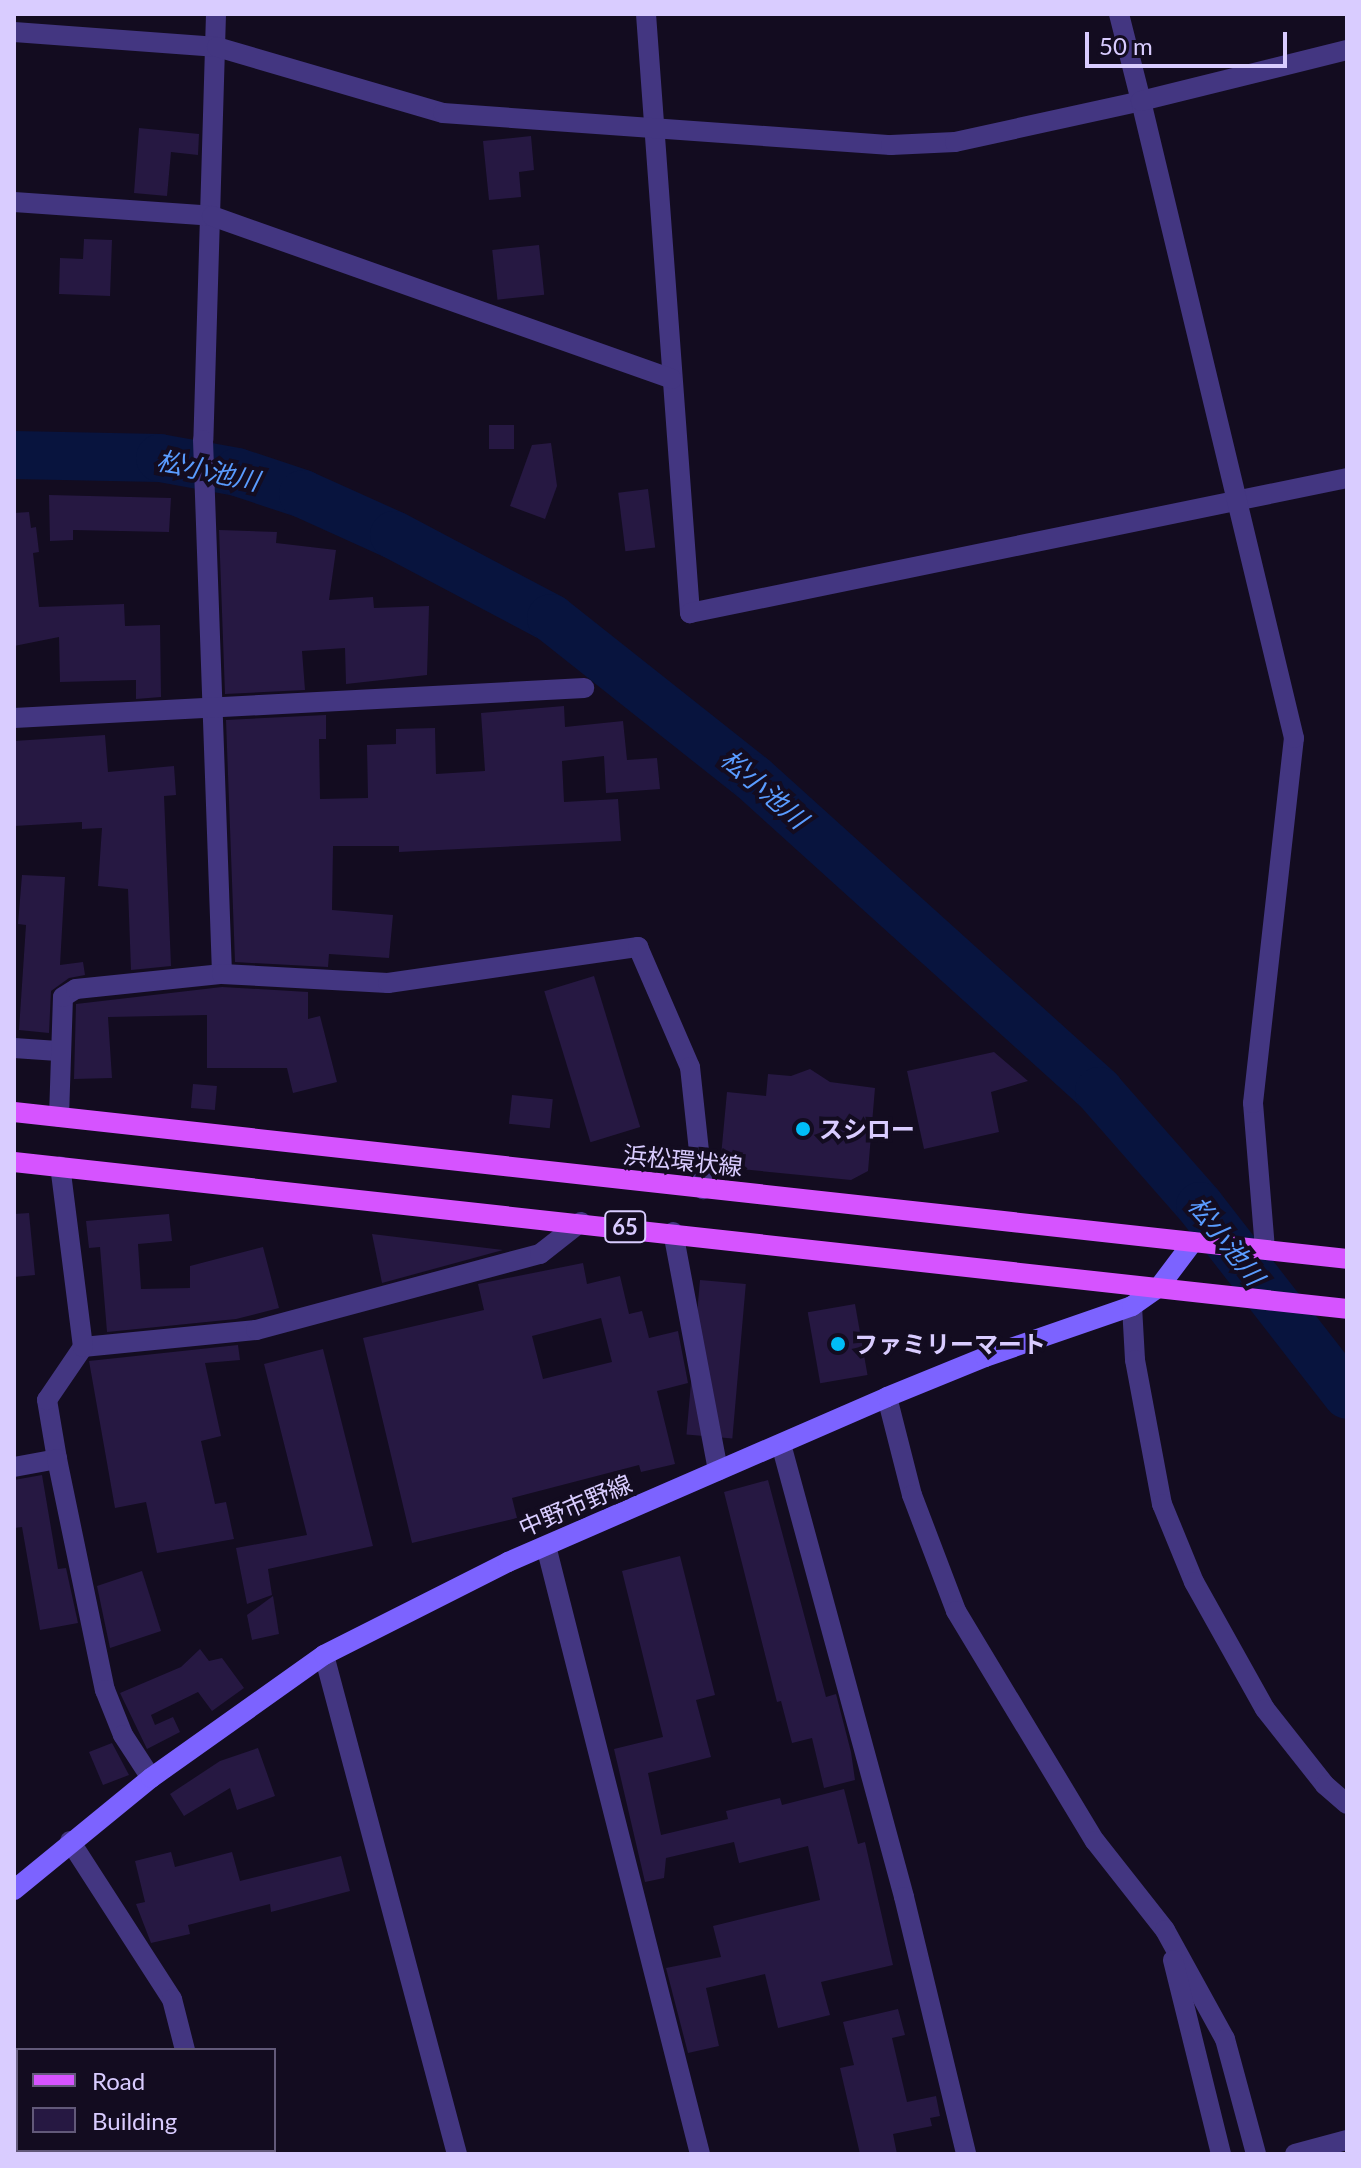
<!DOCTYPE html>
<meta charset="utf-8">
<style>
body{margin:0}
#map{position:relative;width:1361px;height:2168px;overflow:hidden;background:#130c20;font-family:Lato,"Noto Sans JP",sans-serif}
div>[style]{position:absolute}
.river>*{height:48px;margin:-24px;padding:0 24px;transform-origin:24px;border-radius:24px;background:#08143e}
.building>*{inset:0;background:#261842;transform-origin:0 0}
.minor>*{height:20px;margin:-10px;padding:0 10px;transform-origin:10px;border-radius:10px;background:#433681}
.secondary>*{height:20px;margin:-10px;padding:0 10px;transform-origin:10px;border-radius:10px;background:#7c63ff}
.primary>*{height:20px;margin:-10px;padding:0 10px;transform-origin:10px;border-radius:10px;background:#d653ff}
.dots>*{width:22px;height:22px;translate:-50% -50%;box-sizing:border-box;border:4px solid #130c20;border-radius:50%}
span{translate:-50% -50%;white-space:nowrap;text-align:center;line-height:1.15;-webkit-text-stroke:8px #130c20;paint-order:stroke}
.shield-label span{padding:2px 6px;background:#130c20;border:2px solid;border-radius:6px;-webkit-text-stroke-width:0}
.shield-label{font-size:22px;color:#d9ccff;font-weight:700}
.poi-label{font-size:24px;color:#d9ccff;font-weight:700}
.left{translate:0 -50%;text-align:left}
.street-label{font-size:24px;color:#d9ccff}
.water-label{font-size:26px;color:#5a9cff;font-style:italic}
.frame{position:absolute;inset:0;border:16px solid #d9ccff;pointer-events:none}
.legend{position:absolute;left:16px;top:2048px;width:260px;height:104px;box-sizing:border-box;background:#130c20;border:2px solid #625979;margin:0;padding:10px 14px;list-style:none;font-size:24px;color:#d9ccff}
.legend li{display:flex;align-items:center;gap:16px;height:40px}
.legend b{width:40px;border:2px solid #625979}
.scale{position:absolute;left:1085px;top:32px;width:202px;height:36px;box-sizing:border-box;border:4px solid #d9ccff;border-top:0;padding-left:10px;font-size:24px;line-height:28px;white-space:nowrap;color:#d9ccff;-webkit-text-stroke:6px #130c20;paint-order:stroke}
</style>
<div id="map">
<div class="river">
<div style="left:14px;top:455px;width:146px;rotate:1.2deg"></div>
<div style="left:160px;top:458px;width:78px;rotate:10.3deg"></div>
<div style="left:237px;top:472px;width:70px;rotate:18.4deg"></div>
<div style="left:303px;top:494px;width:100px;rotate:24.3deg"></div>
<div style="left:394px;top:535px;width:178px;rotate:27.9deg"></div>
<div style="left:551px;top:618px;width:258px;rotate:38.4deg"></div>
<div style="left:753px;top:778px;width:467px;rotate:42.1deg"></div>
<div style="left:1099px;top:1091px;width:153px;rotate:48.7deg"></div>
<div style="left:1200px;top:1206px;width:239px;rotate:52.1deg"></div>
</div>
<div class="building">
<div style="clip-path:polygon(139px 128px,199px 134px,198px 155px,171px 152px,167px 196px,134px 193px)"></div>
<div style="clip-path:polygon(531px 136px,534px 170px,519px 172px,521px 197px,489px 200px,483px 141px)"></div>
<div style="clip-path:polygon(84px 239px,112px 240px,110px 296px,59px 294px,60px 258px,83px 259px)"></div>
<div style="left:539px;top:245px;width:50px;height:47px;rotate:84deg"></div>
<div style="left:489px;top:425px;width:25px;height:24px"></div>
<div style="clip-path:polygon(551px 443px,557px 486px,545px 519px,510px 506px,532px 445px)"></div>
<div style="left:648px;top:489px;width:59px;height:30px;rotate:83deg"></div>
<div style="clip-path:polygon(49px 495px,171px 498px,169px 532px,73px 530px,73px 540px,50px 541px)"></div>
<div style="clip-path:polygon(29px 512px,31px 528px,36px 527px,39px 552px,33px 553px,39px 607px,124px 604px,125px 626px,160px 625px,161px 697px,136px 699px,136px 680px,60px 682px,59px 637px,14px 646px,14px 513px)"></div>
<div style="clip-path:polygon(219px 530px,277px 532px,276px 543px,336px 550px,329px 600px,373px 597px,374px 608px,429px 606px,427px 675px,346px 684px,345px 648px,302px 651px,305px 690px,225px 694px)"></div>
<div style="clip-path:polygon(564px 706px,565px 727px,623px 721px,627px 760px,657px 758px,660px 789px,606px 793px,604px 756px,562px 761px,564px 802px,618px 799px,621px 841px,399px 852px,399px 846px,333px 846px,332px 910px,393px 915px,389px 958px,329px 954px,328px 967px,235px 962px,226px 720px,326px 715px,326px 739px,319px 739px,320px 799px,368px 798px,367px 745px,396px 744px,396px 729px,435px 728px,436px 774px,485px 771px,481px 713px)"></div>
<div style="clip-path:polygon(105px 735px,108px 772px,174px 766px,176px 795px,164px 796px,171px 966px,131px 970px,128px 889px,98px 886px,102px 828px,82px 829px,82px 822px,14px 826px,14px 741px)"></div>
<div style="clip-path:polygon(22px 875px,65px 877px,60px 965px,83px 962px,85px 975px,69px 978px,51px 991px,49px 1033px,19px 1030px,26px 925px,18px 924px)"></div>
<div style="left:594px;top:976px;width:158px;height:52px;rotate:73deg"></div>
<div style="clip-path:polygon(222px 987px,308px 992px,308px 1019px,320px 1016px,337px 1082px,293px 1093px,287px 1068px,207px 1068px,207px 1015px,108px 1017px,112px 1078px,74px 1079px,76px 1004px)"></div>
<div style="clip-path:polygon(994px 1052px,1028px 1081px,991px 1092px,999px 1132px,924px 1149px,907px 1071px)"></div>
<div style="clip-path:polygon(810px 1069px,830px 1082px,875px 1088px,868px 1171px,851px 1180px,720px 1167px,727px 1092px,766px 1096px,768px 1074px,791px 1076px)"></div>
<div style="left:193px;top:1084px;width:24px;height:24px;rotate:5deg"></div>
<div style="left:512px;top:1095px;width:41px;height:29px;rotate:6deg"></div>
<div style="clip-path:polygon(29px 1213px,35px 1275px,14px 1277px,14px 1214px)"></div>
<div style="clip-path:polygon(169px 1214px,172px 1241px,138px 1244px,141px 1289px,190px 1288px,190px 1266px,263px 1247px,279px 1308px,236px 1319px,107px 1332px,100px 1247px,89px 1248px,86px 1221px)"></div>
<div style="clip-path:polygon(372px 1234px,503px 1250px,382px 1283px)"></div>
<div style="clip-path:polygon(evenodd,583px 1263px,587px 1284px,620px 1276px,629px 1314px,642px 1311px,649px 1338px,678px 1331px,688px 1383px,657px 1391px,675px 1464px,641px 1472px,639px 1465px,512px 1498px,517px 1518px,412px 1543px,363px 1338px,484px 1310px,478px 1284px,583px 1263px,601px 1318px,612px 1362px,543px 1379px,532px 1336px,601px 1318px)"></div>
<div style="left:700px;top:1280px;width:46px;height:155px;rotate:5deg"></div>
<div style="left:855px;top:1304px;width:72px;height:48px;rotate:80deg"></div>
<div style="clip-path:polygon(238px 1345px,240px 1360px,205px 1363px,221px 1436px,201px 1441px,215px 1504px,226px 1502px,234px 1539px,157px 1553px,146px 1502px,115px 1508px,89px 1361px)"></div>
<div style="clip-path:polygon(323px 1349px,373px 1546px,268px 1569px,272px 1595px,247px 1604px,236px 1548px,307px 1535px,264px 1364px)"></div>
<div style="clip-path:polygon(42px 1475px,58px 1569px,66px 1568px,78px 1623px,40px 1630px,22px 1527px,14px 1528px,14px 1480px)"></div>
<div style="clip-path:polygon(768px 1480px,826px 1697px,836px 1694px,851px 1752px,855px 1780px,824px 1788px,812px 1738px,792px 1743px,781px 1701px,777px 1702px,724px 1492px)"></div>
<div style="clip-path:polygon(680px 1556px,715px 1695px,696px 1700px,711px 1757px,648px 1773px,661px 1835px,728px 1819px,726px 1811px,780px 1798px,782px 1805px,844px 1789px,858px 1844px,865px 1842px,893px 1965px,821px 1982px,830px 2015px,778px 2028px,765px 1974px,706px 1988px,719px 2046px,688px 2053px,666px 1968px,721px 1957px,713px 1926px,820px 1900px,808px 1846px,739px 1863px,734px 1842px,666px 1858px,664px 1878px,645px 1882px,614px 1749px,663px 1737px,622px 1571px)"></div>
<div style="clip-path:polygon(142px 1571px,161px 1631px,110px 1648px,97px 1586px)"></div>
<div style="clip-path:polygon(273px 1596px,279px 1634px,252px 1640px,247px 1615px)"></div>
<div style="clip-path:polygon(200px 1649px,209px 1661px,222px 1658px,244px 1688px,212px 1711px,198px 1692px,151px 1715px,155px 1725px,173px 1717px,180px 1732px,147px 1749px,120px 1693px,181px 1667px)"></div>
<div style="clip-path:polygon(112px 1743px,129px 1775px,103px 1785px,89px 1752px)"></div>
<div style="clip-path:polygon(258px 1748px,275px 1796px,237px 1810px,230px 1788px,184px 1816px,170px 1794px,220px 1761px)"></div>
<div style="clip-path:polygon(171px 1852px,175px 1867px,232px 1852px,240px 1881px,341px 1856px,350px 1891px,271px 1912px,270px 1904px,188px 1925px,190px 1934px,151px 1943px,136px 1904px,145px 1902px,135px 1861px)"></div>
<div style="clip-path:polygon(898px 2009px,905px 2035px,892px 2038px,907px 2102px,936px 2096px,940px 2116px,930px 2118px,932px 2126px,893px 2134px,897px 2154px,860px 2154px,840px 2068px,854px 2065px,843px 2022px)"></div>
</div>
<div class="minor">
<div style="left:216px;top:14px;width:426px;rotate:91.7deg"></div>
<div style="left:203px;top:440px;width:534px;rotate:87.96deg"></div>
<div style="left:646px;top:14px;width:601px;rotate:85.8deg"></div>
<div style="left:690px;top:613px;width:671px;rotate:-11.61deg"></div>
<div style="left:14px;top:32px;width:204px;rotate:4.2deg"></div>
<div style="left:217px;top:47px;width:235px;rotate:16.3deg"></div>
<div style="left:443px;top:113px;width:449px;rotate:4.1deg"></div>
<div style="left:891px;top:145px;width:64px;rotate:-2.7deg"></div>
<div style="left:955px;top:142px;width:190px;rotate:-12.4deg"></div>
<div style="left:1141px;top:101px;width:90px;rotate:-104.2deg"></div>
<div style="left:14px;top:202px;width:198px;rotate:4deg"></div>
<div style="left:212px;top:216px;width:488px;rotate:19.5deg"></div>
<div style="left:14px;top:718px;width:571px;rotate:-3.01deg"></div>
<div style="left:14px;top:1048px;width:44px;rotate:3.9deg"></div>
<div style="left:59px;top:1117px;width:120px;rotate:-88.1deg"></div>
<div style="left:63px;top:997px;width:15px;rotate:-32deg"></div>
<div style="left:76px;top:989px;width:147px;rotate:-5.9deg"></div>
<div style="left:222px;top:974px;width:166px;rotate:3.1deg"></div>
<div style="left:388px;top:983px;width:253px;rotate:-8.2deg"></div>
<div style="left:638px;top:947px;width:131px;rotate:66.6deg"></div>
<div style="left:690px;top:1067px;width:123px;rotate:83.9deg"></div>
<div style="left:673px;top:1232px;width:243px;rotate:79.3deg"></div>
<div style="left:1265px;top:1249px;width:146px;rotate:-94.7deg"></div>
<div style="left:1253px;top:1103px;width:367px;rotate:-83.6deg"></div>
<div style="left:1294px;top:738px;width:655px;rotate:-103.51deg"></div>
<div style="left:1141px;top:101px;width:212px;rotate:-13.9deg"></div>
<div style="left:1132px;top:1306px;width:54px;rotate:86.8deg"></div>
<div style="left:1135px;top:1360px;width:147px;rotate:79.4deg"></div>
<div style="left:1162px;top:1504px;width:84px;rotate:67.7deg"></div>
<div style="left:1194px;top:1582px;width:145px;rotate:60.8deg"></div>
<div style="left:1265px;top:1709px;width:97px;rotate:51.7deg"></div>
<div style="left:1325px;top:1785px;width:29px;rotate:41deg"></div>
<div style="left:83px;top:1347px;width:174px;rotate:-5.6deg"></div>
<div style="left:256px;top:1330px;width:294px;rotate:-15deg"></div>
<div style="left:540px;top:1254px;width:52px;rotate:-38deg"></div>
<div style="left:887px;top:1397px;width:101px;rotate:75.7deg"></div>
<div style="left:912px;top:1495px;width:124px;rotate:69.2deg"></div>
<div style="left:956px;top:1611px;width:269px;rotate:58.9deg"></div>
<div style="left:1095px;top:1841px;width:113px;rotate:51.8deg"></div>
<div style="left:1165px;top:1930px;width:124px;rotate:61.2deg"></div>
<div style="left:1225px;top:2039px;width:119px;rotate:74.9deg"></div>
<div style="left:781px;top:1444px;width:469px;rotate:74.8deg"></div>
<div style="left:904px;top:1897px;width:264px;rotate:76.4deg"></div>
<div style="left:57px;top:1459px;width:60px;rotate:-99.6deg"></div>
<div style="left:47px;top:1400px;width:64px;rotate:-55.8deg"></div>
<div style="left:83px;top:1347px;width:182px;rotate:-97.2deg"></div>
<div style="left:14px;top:1467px;width:44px;rotate:-10.5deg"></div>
<div style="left:57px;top:1459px;width:236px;rotate:78.3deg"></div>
<div style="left:105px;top:1690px;width:48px;rotate:68.2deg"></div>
<div style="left:123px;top:1735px;width:51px;rotate:56.9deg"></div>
<div style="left:546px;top:1546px;width:627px;rotate:75.79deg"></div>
<div style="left:324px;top:1655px;width:516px;rotate:75.08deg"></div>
<div style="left:70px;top:1841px;width:188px;rotate:57.2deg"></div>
<div style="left:172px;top:1999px;width:53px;rotate:75.7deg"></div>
<div style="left:1173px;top:1960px;width:200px;rotate:76.1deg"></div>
<div style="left:210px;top:2150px;width:4px;rotate:76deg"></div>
<div style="left:1295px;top:2154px;width:54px;rotate:-15.1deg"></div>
</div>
<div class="secondary">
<div style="left:14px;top:1890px;width:177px;rotate:-39.3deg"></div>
<div style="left:151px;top:1778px;width:212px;rotate:-35.4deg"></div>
<div style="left:324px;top:1655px;width:206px;rotate:-26.8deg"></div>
<div style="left:508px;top:1562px;width:413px;rotate:-23.5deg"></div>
<div style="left:887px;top:1397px;width:106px;rotate:-22.2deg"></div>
<div style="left:985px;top:1357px;width:156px;rotate:-19.1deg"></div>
<div style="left:1132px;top:1306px;width:33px;rotate:-35deg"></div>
<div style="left:1159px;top:1287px;width:56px;rotate:-52.9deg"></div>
</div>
<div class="primary">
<div style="left:14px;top:1112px;width:1341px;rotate:6.29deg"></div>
<div style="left:14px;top:1162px;width:1341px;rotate:6.29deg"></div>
</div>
<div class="dots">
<div style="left:803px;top:1129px;background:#00bdf7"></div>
<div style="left:838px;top:1344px;background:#00bdf7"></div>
</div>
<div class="shield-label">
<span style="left:625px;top:1227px">65</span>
</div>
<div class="poi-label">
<span class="left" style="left:819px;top:1129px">スシロー</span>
<span class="left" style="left:854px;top:1344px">ファミリーマート</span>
</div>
<div class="street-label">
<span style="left:683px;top:1160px;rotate:6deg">浜松環状線</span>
<span style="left:575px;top:1505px;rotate:-23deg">中野市野線</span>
</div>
<div class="water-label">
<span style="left:208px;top:471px;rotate:12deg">松小池川</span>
<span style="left:764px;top:789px;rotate:41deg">松小池川</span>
<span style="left:1226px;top:1241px;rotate:52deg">松小池川</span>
</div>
<div class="frame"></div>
<ul class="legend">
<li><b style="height:10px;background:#d653ff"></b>Road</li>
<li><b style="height:22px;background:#261842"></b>Building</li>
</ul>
<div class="scale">50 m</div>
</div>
